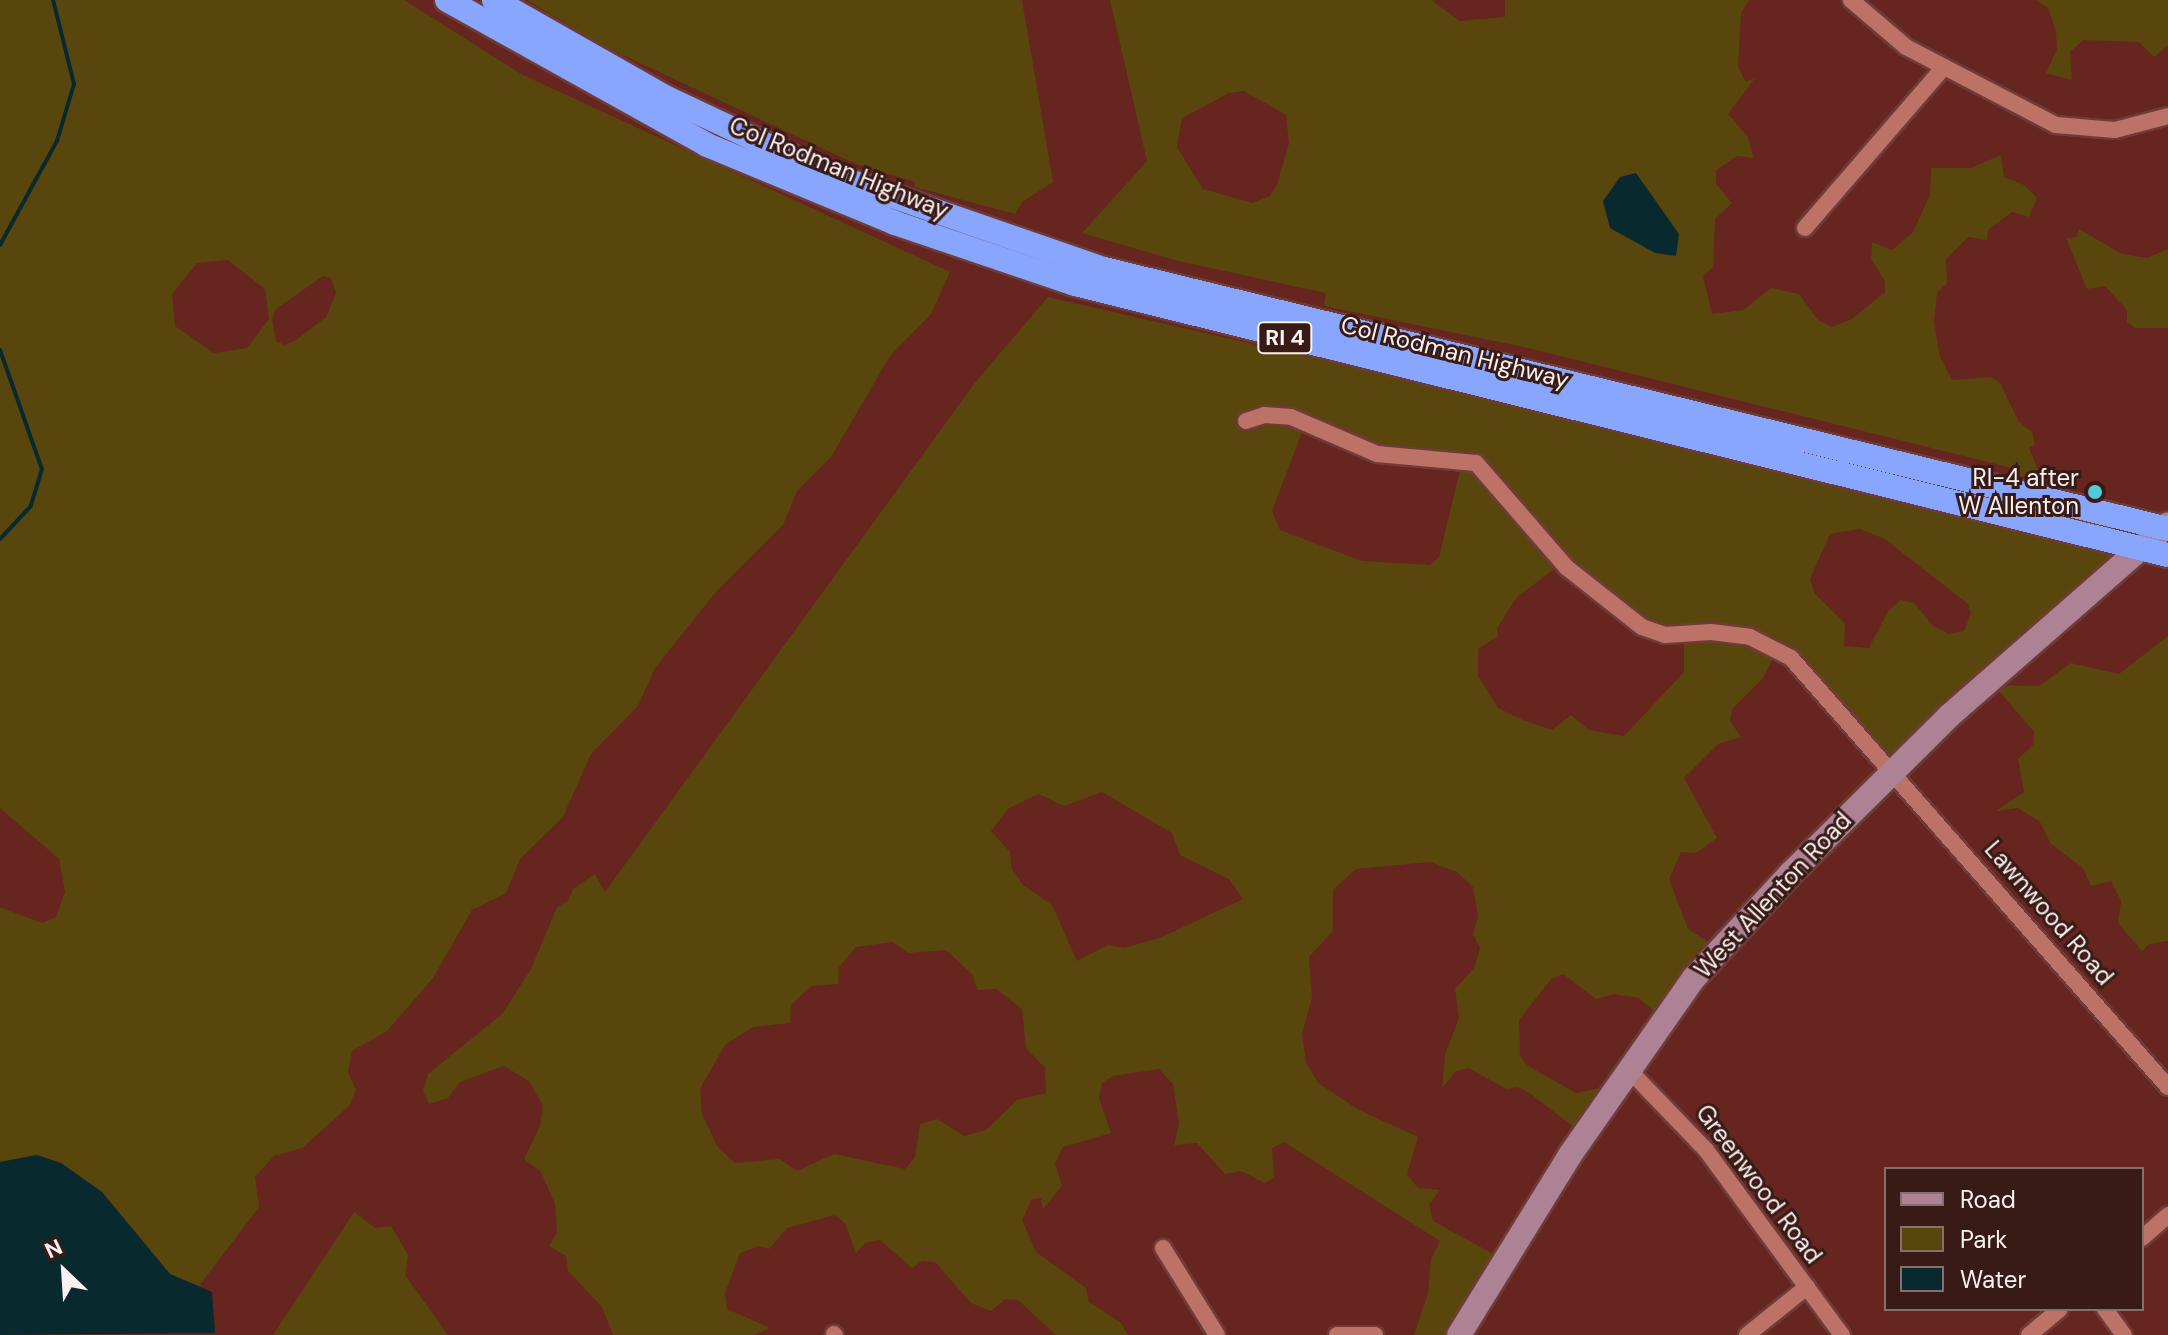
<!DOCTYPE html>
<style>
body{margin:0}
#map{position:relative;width:2168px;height:1335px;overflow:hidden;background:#66251e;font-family:"DM Sans",sans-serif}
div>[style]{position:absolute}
.green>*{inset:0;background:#59460c}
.water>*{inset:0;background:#082a2f}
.stream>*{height:4px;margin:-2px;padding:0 2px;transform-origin:2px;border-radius:2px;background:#082a2f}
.roads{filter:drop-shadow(2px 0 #6f3b38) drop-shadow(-2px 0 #6f3b38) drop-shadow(0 2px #6f3b38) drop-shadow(0 -2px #6f3b38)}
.street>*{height:16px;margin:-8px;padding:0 8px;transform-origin:8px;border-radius:8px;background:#bc7267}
.secondary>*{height:24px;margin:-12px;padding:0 12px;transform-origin:12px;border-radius:12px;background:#ac8294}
.highway>*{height:24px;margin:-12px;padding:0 12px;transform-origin:12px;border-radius:12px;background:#88a6fd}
.dots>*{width:22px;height:22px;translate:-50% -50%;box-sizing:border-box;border:4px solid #381a16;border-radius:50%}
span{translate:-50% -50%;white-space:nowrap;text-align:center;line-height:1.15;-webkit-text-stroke:6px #381a16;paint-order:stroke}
.shield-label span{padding:2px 6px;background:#381a16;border:2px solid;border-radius:6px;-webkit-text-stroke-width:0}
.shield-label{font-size:22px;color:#faf2f0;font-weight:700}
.street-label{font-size:24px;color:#faf2f0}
.poi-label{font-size:24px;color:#faf2f0}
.right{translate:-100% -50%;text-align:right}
.legend{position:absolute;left:1884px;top:1167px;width:260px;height:144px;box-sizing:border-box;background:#381a16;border:2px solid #86706d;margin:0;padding:10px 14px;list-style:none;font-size:24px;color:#faf2f0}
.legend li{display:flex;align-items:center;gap:16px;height:40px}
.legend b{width:40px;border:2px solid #86706d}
.north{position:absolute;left:24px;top:1231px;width:80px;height:80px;-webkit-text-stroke:6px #381a16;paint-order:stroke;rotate:335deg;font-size:22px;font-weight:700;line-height:32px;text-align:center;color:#faf2f0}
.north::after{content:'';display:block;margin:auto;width:28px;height:36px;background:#faf2f0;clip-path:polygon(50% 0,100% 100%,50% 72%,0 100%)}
</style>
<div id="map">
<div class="green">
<div style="clip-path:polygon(evenodd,0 0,404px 0,521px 74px,950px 272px,931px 314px,890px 356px,831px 457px,797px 491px,783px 525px,715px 593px,655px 668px,638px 706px,591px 754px,563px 817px,520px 859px,506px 893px,472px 910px,433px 978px,387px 1031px,352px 1051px,348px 1072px,356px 1090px,349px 1106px,302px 1148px,274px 1156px,255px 1177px,259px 1207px,199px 1286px,170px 1274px,102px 1192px,61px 1163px,37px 1155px,0 1162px,0 907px,42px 923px,56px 917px,65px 892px,59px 859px,0 808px,0 0,228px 260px,265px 289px,269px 319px,247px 348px,214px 353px,175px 326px,172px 294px,197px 263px,228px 260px,0 0,323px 276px,331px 278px,336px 293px,326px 317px,296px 340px,285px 345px,276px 341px,272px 319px,276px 309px,323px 276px)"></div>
<div style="clip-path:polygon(527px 0,1022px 0,1053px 182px,1022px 202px,1015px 214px,915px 187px,915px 182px,856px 164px,601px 45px)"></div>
<div style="clip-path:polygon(evenodd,1110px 0,1431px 0,1460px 21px,1505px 17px,1505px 0,1749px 0,1741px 13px,1738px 67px,1746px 82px,1755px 78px,1728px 114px,1748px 137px,1754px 158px,1737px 156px,1716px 170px,1716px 184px,1732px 203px,1715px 219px,1713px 267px,1703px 276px,1712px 314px,1743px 310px,1771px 288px,1799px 294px,1818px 320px,1832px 327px,1852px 319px,1885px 292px,1885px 281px,1871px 259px,1872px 242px,1892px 250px,1913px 232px,1930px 195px,1931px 168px,1971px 168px,2001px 155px,2004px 177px,2024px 185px,2037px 198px,2029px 217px,2012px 212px,1988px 230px,1987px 240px,1968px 237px,1946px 259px,1947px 283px,1937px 293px,1934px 321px,1940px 357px,1952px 380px,1991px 377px,2000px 383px,2019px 422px,2032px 432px,2035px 444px,2029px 448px,2043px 481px,2012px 474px,2012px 468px,1528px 348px,1324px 306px,1326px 293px,1178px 261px,1082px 233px,1147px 161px,1110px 0,1244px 91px,1286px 115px,1289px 143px,1277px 185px,1270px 196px,1252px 203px,1203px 189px,1177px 147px,1182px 118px,1229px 93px,1244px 91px)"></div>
<div style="clip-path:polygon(2035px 0,2168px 0,2168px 45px,2154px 57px,2139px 42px,2083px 40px,2070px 52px,2072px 80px,2046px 73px,2057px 49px,2056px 31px,2048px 8px)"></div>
<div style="clip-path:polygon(2079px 229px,2122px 254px,2147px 258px,2168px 249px,2168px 328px,2135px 328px,2127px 322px,2127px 310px,2105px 286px,2087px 289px,2066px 238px,2076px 237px)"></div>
<div style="clip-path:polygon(evenodd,1048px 297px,2134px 547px,1898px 772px,1827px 695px,1775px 654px,1763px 678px,1732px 709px,1730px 721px,1741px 737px,1718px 744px,1684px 778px,1717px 838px,1696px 853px,1681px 852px,1669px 879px,1688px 929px,1724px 952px,1664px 1020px,1639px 998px,1614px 994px,1596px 999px,1563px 974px,1551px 979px,1519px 1020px,1520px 1056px,1528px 1066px,1576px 1093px,1601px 1088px,1614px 1097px,1585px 1136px,1531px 1094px,1518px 1087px,1506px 1089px,1469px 1068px,1456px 1071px,1442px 1088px,1445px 1055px,1459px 1018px,1455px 989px,1474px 968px,1480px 948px,1473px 934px,1478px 916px,1473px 887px,1457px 872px,1430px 862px,1356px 869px,1333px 890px,1333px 931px,1309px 957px,1312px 997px,1302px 1034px,1306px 1062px,1318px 1083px,1359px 1110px,1418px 1137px,1407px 1174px,1418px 1188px,1440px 1190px,1429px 1205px,1433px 1221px,1508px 1262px,1466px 1335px,1414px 1335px,1428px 1293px,1431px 1259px,1440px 1241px,1284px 1142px,1272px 1148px,1274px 1177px,1265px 1183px,1241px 1171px,1225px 1174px,1197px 1143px,1174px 1145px,1179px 1123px,1173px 1084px,1159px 1069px,1113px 1076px,1102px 1083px,1099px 1098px,1111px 1133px,1063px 1147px,1055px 1163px,1062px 1186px,1043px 1209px,1041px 1198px,1032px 1199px,1022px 1220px,1036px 1252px,1086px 1288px,1089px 1302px,1120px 1322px,1128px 1335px,1056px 1335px,1018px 1300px,1005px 1299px,991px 1311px,971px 1303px,935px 1262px,922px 1261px,912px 1268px,880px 1240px,865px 1243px,856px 1253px,845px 1223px,835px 1215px,787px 1228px,769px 1249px,759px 1246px,740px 1253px,725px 1293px,727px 1309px,770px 1328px,754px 1335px,613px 1335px,602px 1307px,568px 1271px,566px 1256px,549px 1246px,557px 1233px,555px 1204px,541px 1172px,524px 1159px,540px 1126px,543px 1106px,529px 1081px,504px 1066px,460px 1082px,448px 1098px,429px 1104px,423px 1091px,428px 1074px,502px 1014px,531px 969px,557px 907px,568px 901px,573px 889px,595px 874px,605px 892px,974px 384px,1048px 297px,1304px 427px,1461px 466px,1439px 557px,1430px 565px,1362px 561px,1280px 530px,1272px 511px,1304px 427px,1048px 297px,1860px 529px,1885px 539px,1968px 604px,1971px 613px,1964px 631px,1949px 634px,1933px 626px,1914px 603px,1901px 600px,1888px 611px,1869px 648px,1844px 646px,1845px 623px,1815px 594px,1810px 579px,1830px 534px,1860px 529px,1048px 297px,1561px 564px,1640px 625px,1684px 640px,1684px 672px,1624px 736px,1589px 730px,1571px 715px,1552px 730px,1523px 720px,1498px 708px,1478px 676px,1478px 649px,1498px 636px,1497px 628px,1517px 597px,1561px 564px,1048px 297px,1102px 792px,1172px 833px,1180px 855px,1229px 879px,1243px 899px,1162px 937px,1125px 948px,1108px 945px,1077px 961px,1052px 905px,1023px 885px,1011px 867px,1010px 852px,991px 831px,1009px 808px,1039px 794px,1064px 806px,1102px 792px,1048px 297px,893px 942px,908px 953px,946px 950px,973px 975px,977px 990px,996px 989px,1022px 1009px,1026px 1048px,1045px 1068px,1046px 1093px,1017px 1100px,986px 1130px,964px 1136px,937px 1119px,920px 1124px,915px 1157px,905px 1169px,834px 1154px,797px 1171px,780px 1159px,735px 1163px,717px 1146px,702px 1114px,700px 1089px,725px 1045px,753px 1027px,790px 1023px,791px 1005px,811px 986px,838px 984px,839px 967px,856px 947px,893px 942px)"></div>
<div style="clip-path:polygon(2168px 636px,2168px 941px,2149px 944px,2142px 951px,2118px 923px,2121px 901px,2111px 881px,2091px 886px,2083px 868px,2051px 844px,2040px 822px,2018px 808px,1996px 811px,2024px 792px,2018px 759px,2033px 745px,2034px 732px,1994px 685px,2039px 686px,2071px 663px,2119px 674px)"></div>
<div style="clip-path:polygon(354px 1212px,375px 1228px,391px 1226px,408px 1255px,405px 1275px,448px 1335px,273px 1335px)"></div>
</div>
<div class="water">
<div style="clip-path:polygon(1636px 173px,1679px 234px,1676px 256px,1655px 253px,1610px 228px,1603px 201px,1620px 177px)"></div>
<div style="clip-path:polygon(37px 1155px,61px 1163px,102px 1192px,170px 1274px,212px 1292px,215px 1333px,0 1335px,0 1162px)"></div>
</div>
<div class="stream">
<div style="left:0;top:245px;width:119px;rotate:-61.3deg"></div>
<div style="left:57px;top:141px;width:59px;rotate:-73.4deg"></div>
<div style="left:74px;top:84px;width:87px;rotate:-104deg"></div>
<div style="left:0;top:350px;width:126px;rotate:70.6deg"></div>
<div style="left:42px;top:469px;width:39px;rotate:107deg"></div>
<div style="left:31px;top:506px;width:45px;rotate:133.2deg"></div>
</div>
<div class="roads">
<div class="street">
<div style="left:1851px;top:0;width:72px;rotate:40.5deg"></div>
<div style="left:1906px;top:47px;width:169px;rotate:27.5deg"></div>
<div style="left:2056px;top:125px;width:59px;rotate:4.8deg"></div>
<div style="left:2115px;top:130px;width:55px;rotate:-14.8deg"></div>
<div style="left:1805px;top:228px;width:211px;rotate:-49.2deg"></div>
<div style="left:1246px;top:421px;width:19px;rotate:-18deg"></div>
<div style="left:1264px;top:415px;width:27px;rotate:4deg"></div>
<div style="left:1291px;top:417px;width:94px;rotate:23.3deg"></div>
<div style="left:1377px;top:454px;width:99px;rotate:5.2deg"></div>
<div style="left:1476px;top:463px;width:138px;rotate:49.1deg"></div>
<div style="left:1566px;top:567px;width:97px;rotate:38.3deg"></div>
<div style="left:1642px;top:627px;width:24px;rotate:19deg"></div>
<div style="left:1665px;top:635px;width:46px;rotate:-3.7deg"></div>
<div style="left:1711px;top:632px;width:39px;rotate:7deg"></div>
<div style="left:1750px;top:637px;width:46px;rotate:27.1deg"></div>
<div style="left:1791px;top:658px;width:571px;rotate:48.69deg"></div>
<div style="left:1629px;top:1070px;width:111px;rotate:46.1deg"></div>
<div style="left:1706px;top:1150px;width:230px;rotate:53.7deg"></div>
<div style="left:2142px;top:1238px;width:35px;rotate:-41deg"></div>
<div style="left:1163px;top:1248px;width:102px;rotate:58.2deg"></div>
<div style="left:2105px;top:1309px;width:32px;rotate:54deg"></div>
<div style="left:834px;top:1334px;width:1px;rotate:45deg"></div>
<div style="left:1337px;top:1335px;width:38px"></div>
<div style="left:1747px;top:1335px;width:77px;rotate:-38.7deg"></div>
<div style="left:2029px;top:1335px;width:40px;rotate:-40deg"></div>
</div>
<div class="secondary">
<div style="left:1459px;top:1335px;width:211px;rotate:-58.3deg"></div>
<div style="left:1570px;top:1155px;width:216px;rotate:-55deg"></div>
<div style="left:1694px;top:978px;width:143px;rotate:-47.3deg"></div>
<div style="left:1791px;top:873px;width:223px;rotate:-44.8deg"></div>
<div style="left:1949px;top:716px;width:291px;rotate:-41.2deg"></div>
</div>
<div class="highway">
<div style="left:447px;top:0;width:298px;rotate:29.1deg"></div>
<div style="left:707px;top:145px;width:204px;rotate:22.5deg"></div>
<div style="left:895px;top:223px;width:190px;rotate:18.7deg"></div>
<div style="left:1075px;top:284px;width:1126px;rotate:13.93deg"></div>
<div style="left:494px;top:0;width:197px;rotate:29.6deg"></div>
<div style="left:665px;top:97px;width:181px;rotate:25.2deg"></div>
<div style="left:829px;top:174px;width:291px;rotate:19.1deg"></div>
<div style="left:1104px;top:269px;width:1095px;rotate:13.73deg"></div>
</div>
</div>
<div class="dots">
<div style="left:2095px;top:492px;background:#53cadc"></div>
</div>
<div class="shield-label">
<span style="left:1285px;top:338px">RI 4</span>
</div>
<div class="street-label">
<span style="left:839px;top:168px;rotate:22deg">Col Rodman Highway</span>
<span style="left:1455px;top:352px;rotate:14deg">Col Rodman Highway</span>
<span style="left:1773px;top:895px;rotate:-47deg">West Allenton Road</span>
<span style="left:2049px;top:913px;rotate:49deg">Lawnwood Road</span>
<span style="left:1759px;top:1184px;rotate:53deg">Greenwood Road</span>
</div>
<div class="poi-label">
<span class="right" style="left:2079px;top:492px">RI-4 after<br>W Allenton</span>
</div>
<ul class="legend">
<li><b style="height:10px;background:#ac8294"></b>Road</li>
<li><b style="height:22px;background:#59460c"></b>Park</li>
<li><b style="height:22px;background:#082a2f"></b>Water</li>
</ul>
<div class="north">N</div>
</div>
